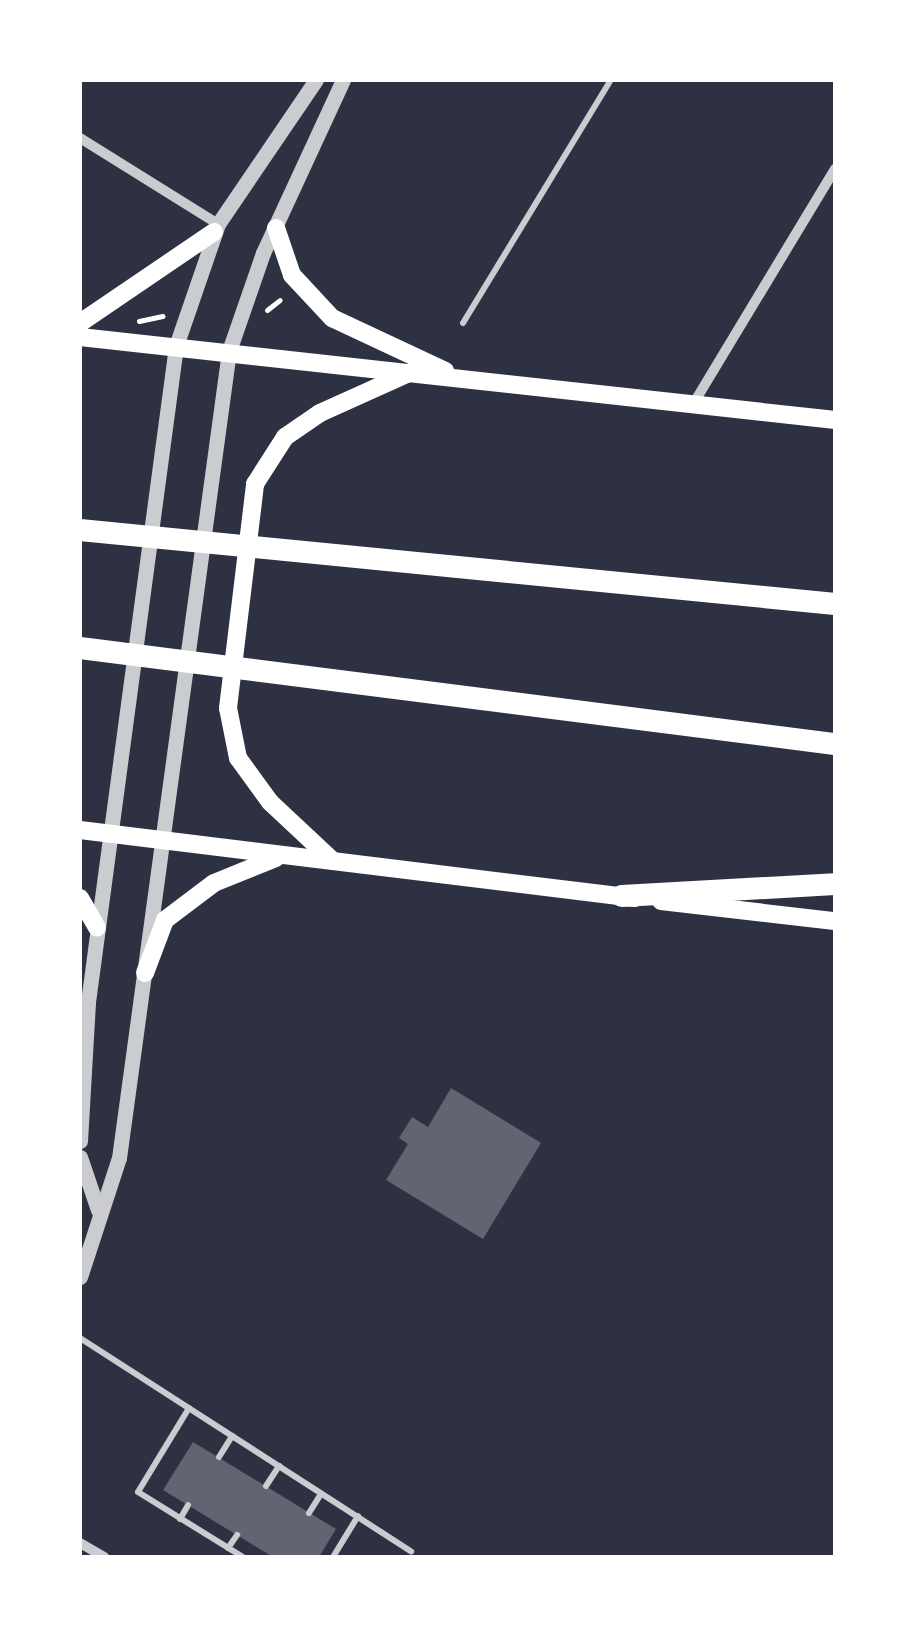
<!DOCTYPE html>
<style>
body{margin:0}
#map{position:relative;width:915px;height:1637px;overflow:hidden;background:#2d3142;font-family:"Archivo Narrow",sans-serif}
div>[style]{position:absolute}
.building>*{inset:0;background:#626471}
.path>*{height:5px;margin:-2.5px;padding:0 2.5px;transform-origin:2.5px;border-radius:2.5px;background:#fff}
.service>*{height:6px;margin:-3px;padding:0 3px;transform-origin:3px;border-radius:3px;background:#caccd0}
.minor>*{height:10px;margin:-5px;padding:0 5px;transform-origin:5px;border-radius:5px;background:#caccd0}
.tertiary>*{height:15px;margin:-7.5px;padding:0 7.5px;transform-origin:7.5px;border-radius:7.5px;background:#caccd0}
.secondary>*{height:18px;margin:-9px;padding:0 9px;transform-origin:9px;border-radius:9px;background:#fff}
.motorway>*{height:22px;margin:-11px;padding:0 11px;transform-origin:11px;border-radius:11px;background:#fff}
span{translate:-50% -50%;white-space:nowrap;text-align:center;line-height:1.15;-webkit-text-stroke:10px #fff;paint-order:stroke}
.frame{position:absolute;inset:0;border:82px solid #fff;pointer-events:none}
</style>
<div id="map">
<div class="building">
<div style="clip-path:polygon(451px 1088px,541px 1143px,483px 1239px,386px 1180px,408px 1144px,399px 1138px,412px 1117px,428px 1127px)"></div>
<div style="clip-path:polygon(193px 1442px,336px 1529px,319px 1557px,273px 1557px,163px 1490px)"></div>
</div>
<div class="path">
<div style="left:267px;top:310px;width:16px;rotate:-38deg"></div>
<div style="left:139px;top:321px;width:24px;rotate:-12deg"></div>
</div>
<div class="service">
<div style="left:463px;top:323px;width:285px;rotate:-58.7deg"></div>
<div style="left:80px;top:1338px;width:394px;rotate:32.8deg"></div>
<div style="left:189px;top:1408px;width:98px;rotate:121.3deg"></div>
<div style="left:138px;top:1492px;width:123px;rotate:31.8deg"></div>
<div style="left:219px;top:1457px;width:25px;rotate:-58deg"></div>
<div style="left:266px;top:1486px;width:24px;rotate:-57deg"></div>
<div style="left:309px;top:1513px;width:22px;rotate:-58deg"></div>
<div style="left:180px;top:1519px;width:16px;rotate:-60deg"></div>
<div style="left:228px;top:1548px;width:16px;rotate:-55deg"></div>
<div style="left:333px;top:1557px;width:48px;rotate:-58.6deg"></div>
</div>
<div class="minor">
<div style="left:80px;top:138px;width:163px;rotate:31.9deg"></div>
<div style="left:692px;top:406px;width:277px;rotate:-58.9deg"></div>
<div style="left:80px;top:1543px;width:28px;rotate:30deg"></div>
</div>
<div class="tertiary">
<div style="left:80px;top:1141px;width:139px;rotate:-86.7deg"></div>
<div style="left:88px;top:1002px;width:662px;rotate:-82.36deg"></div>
<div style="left:176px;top:346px;width:129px;rotate:-71deg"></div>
<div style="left:218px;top:224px;width:174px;rotate:-55.8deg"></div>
<div style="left:80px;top:1157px;width:56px;rotate:71.2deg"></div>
<div style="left:80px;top:1277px;width:125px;rotate:-71.9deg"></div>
<div style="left:119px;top:1158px;width:814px;rotate:-82.24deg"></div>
<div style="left:229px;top:351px;width:104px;rotate:-70.9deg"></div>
<div style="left:263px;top:253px;width:191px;rotate:-65.2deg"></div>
</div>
<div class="secondary">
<div style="left:276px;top:228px;width:50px;rotate:71.2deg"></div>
<div style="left:292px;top:275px;width:59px;rotate:47.1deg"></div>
<div style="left:332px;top:318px;width:125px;rotate:25.1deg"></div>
<div style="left:80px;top:323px;width:162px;rotate:-34.2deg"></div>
<div style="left:80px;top:337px;width:760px;rotate:6.27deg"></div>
<div style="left:80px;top:830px;width:559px;rotate:6.99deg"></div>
<div style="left:333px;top:861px;width:86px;rotate:-136.9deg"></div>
<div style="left:270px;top:802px;width:54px;rotate:-126deg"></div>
<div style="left:238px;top:758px;width:51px;rotate:-101.3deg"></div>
<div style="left:228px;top:708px;width:226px;rotate:-83.1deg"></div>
<div style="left:255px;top:484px;width:56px;rotate:-57.4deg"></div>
<div style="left:285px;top:437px;width:42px;rotate:-34.4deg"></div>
<div style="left:320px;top:413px;width:98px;rotate:-24.2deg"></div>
<div style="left:80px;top:898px;width:34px;rotate:60deg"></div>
<div style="left:661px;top:901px;width:175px;rotate:6.6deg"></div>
<div style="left:145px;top:973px;width:57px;rotate:-69.3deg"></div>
<div style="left:165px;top:920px;width:61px;rotate:-37.1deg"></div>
<div style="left:214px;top:883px;width:67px;rotate:-22deg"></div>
</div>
<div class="motorway">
<div style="left:80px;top:530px;width:759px;rotate:5.6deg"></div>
<div style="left:80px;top:648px;width:761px;rotate:7.25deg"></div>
<div style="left:622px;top:896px;width:213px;rotate:-3.2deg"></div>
</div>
<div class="frame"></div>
</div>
